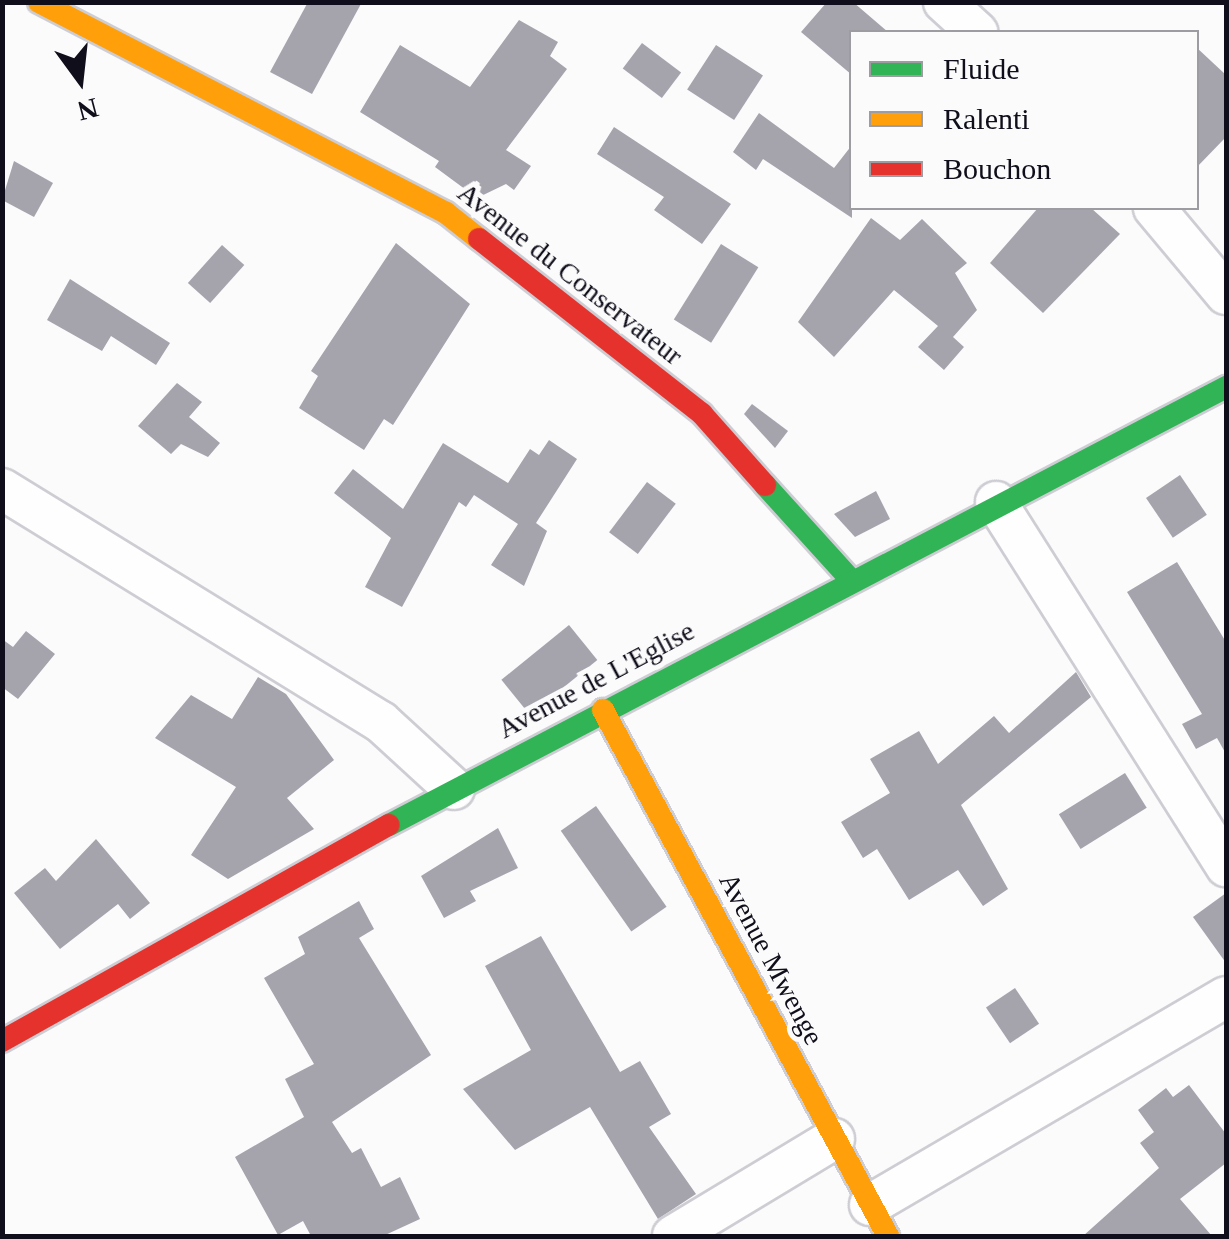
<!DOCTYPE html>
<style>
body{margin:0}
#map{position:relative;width:1229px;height:1239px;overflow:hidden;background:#fbfbfb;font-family:"Times New Roman",serif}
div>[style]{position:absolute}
.building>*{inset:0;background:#a5a4ad;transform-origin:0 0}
.roads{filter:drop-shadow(2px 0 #cdcdd3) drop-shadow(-2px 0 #cdcdd3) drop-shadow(0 2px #cdcdd3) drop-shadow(0 -2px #cdcdd3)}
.street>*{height:40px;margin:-20px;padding:0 20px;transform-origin:20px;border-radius:20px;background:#fefefe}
.fast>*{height:22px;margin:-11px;padding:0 11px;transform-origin:11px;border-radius:11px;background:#30b455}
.slow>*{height:22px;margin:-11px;padding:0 11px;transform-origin:11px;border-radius:11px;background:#ff9f0a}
.jam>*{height:22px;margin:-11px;padding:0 11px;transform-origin:11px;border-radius:11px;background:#e5322d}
span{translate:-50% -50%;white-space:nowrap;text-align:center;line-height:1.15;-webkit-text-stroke:10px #fbfbfb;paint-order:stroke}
.street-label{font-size:28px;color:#0f0e1a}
.frame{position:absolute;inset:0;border:5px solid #0f0e1a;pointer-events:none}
.legend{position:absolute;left:849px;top:30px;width:350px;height:180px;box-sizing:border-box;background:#fbfbfb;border:2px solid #9d9ca1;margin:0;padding:12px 18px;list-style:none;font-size:30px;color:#0f0e1a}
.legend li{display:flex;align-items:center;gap:20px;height:50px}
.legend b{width:50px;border:2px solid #9d9ca1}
.north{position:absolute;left:30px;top:30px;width:100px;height:100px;-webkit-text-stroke:8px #fbfbfb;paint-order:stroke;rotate:165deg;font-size:28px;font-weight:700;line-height:40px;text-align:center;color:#0f0e1a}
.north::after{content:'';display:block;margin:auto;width:35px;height:45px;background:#0f0e1a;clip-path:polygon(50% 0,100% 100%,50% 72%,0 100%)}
</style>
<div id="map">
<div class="building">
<div style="clip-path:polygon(308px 2px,362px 2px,312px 94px,270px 72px)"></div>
<div style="clip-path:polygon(827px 2px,853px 2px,888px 32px,852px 32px,852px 75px,801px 32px)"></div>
<div style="clip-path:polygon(519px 20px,558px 42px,550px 56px,567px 69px,506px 150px,531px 166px,514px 190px,506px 184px,477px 198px,435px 167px,439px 161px,360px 112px,400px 45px,470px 87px)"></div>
<div style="left:642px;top:43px;width:49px;height:32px;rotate:37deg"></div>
<div style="left:716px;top:45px;width:56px;height:53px;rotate:33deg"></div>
<div style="clip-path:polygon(1196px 47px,1226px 75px,1226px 137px,1196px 168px)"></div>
<div style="clip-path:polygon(759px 113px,834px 168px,852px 145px,852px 218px,763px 159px,756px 170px,733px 152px)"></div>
<div style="clip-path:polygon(614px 127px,731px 204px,702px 244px,654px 210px,664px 197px,597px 154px)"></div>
<div style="clip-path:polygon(14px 161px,53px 183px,34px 217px,2px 200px)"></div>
<div style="clip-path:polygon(1038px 208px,1091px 208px,1120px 234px,1043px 313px,990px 263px)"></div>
<div style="clip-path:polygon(871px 218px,900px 240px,922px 219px,967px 263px,955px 273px,977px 310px,953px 337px,964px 347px,944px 370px,918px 347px,938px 326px,894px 290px,834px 357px,798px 322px)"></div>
<div style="clip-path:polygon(396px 243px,470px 304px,393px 425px,384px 419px,364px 450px,299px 408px,318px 376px,311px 371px)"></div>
<div style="left:721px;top:244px;width:44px;height:89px;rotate:32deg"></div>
<div style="left:222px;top:245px;width:30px;height:51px;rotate:42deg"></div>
<div style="clip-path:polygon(70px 279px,170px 343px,156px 365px,111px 336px,102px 351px,47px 320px)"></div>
<div style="clip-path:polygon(177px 383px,202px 402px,189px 417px,220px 443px,208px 457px,181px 444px,171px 454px,138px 426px)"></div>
<div style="clip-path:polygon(752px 404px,788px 431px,775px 448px,744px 414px)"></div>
<div style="clip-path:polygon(549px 440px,577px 459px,536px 523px,547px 531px,524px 586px,491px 565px,518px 524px,474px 495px,466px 507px,459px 502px,402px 607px,365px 587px,391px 538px,334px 493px,353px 469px,403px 509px,443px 443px,508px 483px,530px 449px,539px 455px)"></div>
<div style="left:1180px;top:475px;width:48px;height:41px;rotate:56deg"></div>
<div style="left:647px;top:482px;width:36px;height:63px;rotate:37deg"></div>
<div style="clip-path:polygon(876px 491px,890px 519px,855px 537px,834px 514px)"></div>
<div style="clip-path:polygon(1177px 562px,1226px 642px,1226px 754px,1217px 738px,1196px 749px,1182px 724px,1202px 714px,1127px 592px)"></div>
<div style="left:569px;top:625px;width:45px;height:87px;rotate:51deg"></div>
<div style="clip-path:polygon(26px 631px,55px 654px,18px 699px,2px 687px,2px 639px,13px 647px)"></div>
<div style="clip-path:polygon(1076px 672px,1091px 697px,961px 805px,1008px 889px,983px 906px,958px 870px,909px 900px,877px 849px,863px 858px,841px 822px,890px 793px,870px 759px,919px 731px,938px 764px,994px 716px,1009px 733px)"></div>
<div style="clip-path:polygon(258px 677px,286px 694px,334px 760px,287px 798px,314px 829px,228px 879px,191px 855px,236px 787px,155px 738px,191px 695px,232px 719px)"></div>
<div style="left:1125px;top:773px;width:41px;height:78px;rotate:58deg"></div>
<div style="left:596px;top:806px;width:123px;height:43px;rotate:55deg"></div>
<div style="clip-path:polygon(498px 828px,518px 868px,470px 891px,476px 901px,444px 918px,421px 876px)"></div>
<div style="clip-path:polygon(96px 839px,150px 903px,130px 919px,118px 904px,60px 949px,14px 893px,45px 868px,56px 881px)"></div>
<div style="clip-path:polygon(1226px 893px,1226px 963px,1193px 917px)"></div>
<div style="clip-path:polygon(359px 901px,374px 929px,359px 938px,431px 1055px,332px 1122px,352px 1153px,361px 1148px,381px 1187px,400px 1177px,420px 1219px,383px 1236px,311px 1236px,303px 1221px,278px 1235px,235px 1157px,304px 1117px,285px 1079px,314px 1064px,264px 978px,305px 954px,298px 937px)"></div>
<div style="clip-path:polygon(541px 936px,620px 1072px,640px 1061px,671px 1114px,649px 1127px,696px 1194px,658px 1219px,590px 1107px,515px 1150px,463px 1089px,531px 1050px,485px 966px)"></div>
<div style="left:1015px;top:988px;width:43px;height:35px;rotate:56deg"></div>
<div style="clip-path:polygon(1189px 1085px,1226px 1134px,1226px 1163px,1180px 1199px,1212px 1236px,1083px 1236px,1159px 1168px,1140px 1143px,1154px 1132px,1138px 1110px,1166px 1088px,1173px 1097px)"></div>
</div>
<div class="roads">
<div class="street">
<div style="left:944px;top:2px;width:45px;rotate:42.3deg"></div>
<div style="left:1154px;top:208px;width:112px;rotate:50.1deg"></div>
<div style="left:2px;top:489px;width:445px;rotate:31.6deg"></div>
<div style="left:381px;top:722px;width:99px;rotate:42.5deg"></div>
<div style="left:996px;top:502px;width:431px;rotate:57.7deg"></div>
<div style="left:870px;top:1205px;width:412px;rotate:-30.3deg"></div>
<div style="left:673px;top:1236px;width:188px;rotate:-31.1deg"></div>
</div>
<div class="fast">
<div style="left:765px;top:485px;width:128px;rotate:47.8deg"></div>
<div style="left:389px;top:825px;width:945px;rotate:-27.62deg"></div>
</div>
<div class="slow">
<div style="left:39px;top:2px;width:458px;rotate:27.4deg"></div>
<div style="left:446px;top:213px;width:42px;rotate:38.2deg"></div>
<div style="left:603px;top:710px;width:598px;rotate:61.55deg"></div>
</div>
<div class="jam">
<div style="left:479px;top:239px;width:283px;rotate:38.1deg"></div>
<div style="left:702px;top:414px;width:95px;rotate:48.4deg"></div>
<div style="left:2px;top:1041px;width:443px;rotate:-29.2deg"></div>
</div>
</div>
<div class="street-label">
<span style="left:570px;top:274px;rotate:38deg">Avenue du Conservateur</span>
<span style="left:596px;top:680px;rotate:-28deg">Avenue de L'Eglise</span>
<span style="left:771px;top:959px;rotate:62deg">Avenue Mwenge</span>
</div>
<div class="frame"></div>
<ul class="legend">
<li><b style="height:12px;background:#30b455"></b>Fluide</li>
<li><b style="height:12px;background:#ff9f0a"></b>Ralenti</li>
<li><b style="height:12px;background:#e5322d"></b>Bouchon</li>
</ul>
<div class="north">N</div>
</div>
